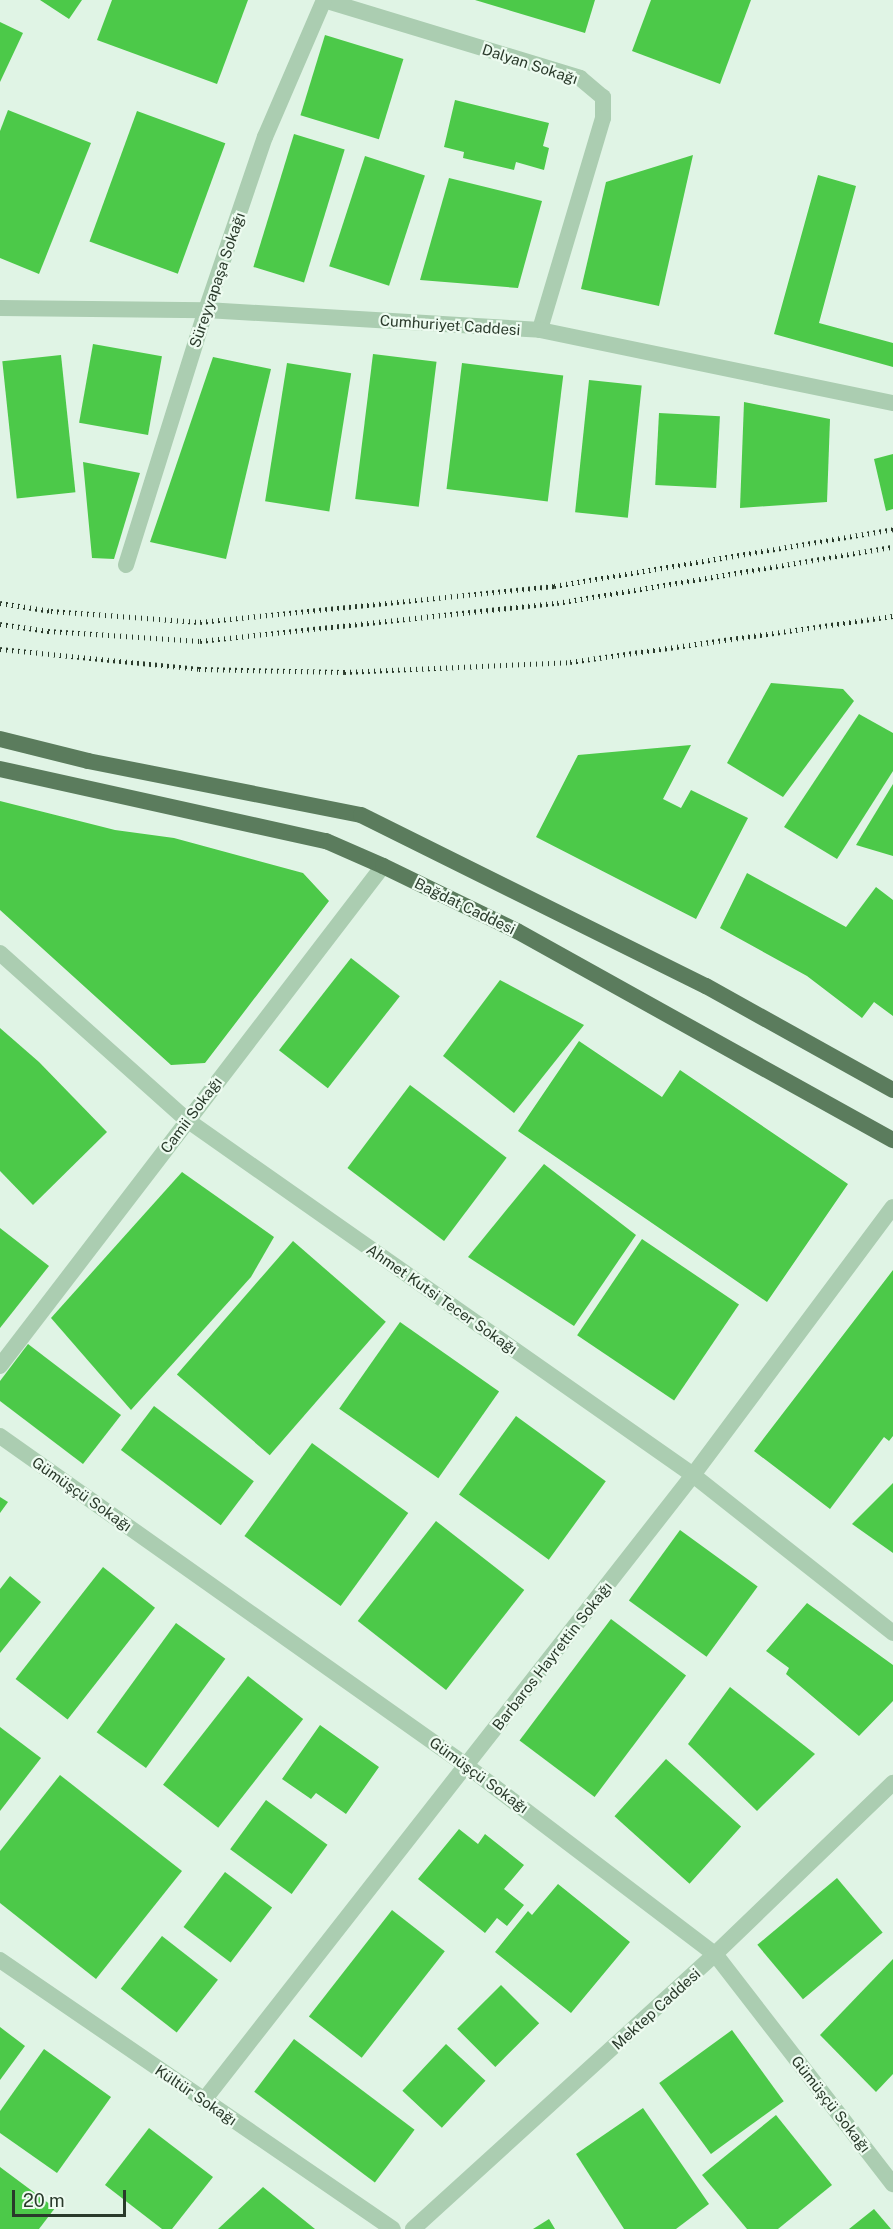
<!DOCTYPE html>
<meta charset="utf-8">
<style>
body{margin:0}
#map{position:relative;width:893px;height:2229px;overflow:hidden;background:#e0f4e5;font-family:"Public Sans",sans-serif}
div>[style]{position:absolute}
.building>*{inset:0;background:#4cc949;transform-origin:0 0}
.pedestrian>*{height:16px;margin:-8px;padding:0 8px;transform-origin:8px;border-radius:8px;background:#abcdb1}
.minor>*{height:16px;margin:-8px;padding:0 8px;transform-origin:8px;border-radius:8px;background:#abcdb1}
.tertiary>*{height:16px;margin:-8px;padding:0 8px;transform-origin:8px;border-radius:8px;background:#abcdb1}
.primary>*{height:16px;margin:-8px;padding:0 8px;transform-origin:8px;border-radius:8px;background:#5b7c5d}
.rail>*{height:4.5px;margin-top:-2.25px;transform-origin:0;background:repeating-linear-gradient(90deg,#2a3a2b 0 1.5px,transparent 0 6px)}
span{translate:-50% -50%;white-space:nowrap;text-align:center;line-height:1.15;-webkit-text-stroke:4.5px #edfbf0;paint-order:stroke}
.street-label{font-size:15px;color:#2a3a2b}
.scale{position:absolute;left:12px;top:2190px;width:114px;height:27px;box-sizing:border-box;border:3px solid #2a3a2b;border-top:0;padding-left:8px;font-size:18px;line-height:21px;white-space:nowrap;color:#2a3a2b;-webkit-text-stroke:4px #edfbf0;paint-order:stroke}
</style>
<div id="map">
<div class="building">
<div style="clip-path:polygon(40px 0,82px 0,69px 19px)"></div>
<div style="clip-path:polygon(112px 0,248px 0,217px 84px,97px 40px)"></div>
<div style="clip-path:polygon(475px 0,595px 0,585px 33px)"></div>
<div style="clip-path:polygon(651px 0,751px 0,720px 84px,632px 51px)"></div>
<div style="clip-path:polygon(0 22px,23px 33px,0 82px)"></div>
<div style="left:325px;top:35px;width:82px;height:84px;rotate:17deg"></div>
<div style="clip-path:polygon(455px 100px,549px 123px,543px 146px,549px 148px,544px 170px,516px 162px,514px 170px,463px 158px,464px 152px,444px 147px)"></div>
<div style="clip-path:polygon(8px 110px,91px 143px,39px 274px,0 258px,0 131px)"></div>
<div style="left:137px;top:111px;width:94px;height:139px;rotate:20deg"></div>
<div style="left:294px;top:134px;width:53px;height:139px;rotate:17deg"></div>
<div style="clip-path:polygon(693px 155px,659px 306px,581px 289px,606px 182px)"></div>
<div style="left:365px;top:156px;width:63px;height:116px;rotate:18deg"></div>
<div style="clip-path:polygon(818px 175px,856px 186px,819px 323px,893px 343px,893px 367px,774px 334px)"></div>
<div style="clip-path:polygon(449px 178px,542px 201px,518px 288px,420px 280px)"></div>
<div style="left:93px;top:344px;width:70px;height:80px;rotate:10deg"></div>
<div style="left:373px;top:354px;width:64px;height:146px;rotate:7deg"></div>
<div style="left:61px;top:355px;width:138px;height:59px;rotate:84deg"></div>
<div style="clip-path:polygon(213px 357px,271px 369px,226px 559px,150px 542px)"></div>
<div style="left:287px;top:363px;width:65px;height:140px;rotate:9deg"></div>
<div style="left:462px;top:363px;width:102px;height:127px;rotate:7deg"></div>
<div style="left:589px;top:380px;width:53px;height:133px;rotate:6deg"></div>
<div style="clip-path:polygon(744px 402px,830px 419px,827px 502px,740px 508px)"></div>
<div style="left:659px;top:413px;width:61px;height:72px;rotate:3deg"></div>
<div style="clip-path:polygon(893px 454px,893px 509px,886px 511px,874px 459px)"></div>
<div style="clip-path:polygon(83px 462px,140px 473px,114px 559px,92px 558px)"></div>
<div style="clip-path:polygon(771px 683px,843px 689px,854px 701px,783px 797px,727px 763px)"></div>
<div style="clip-path:polygon(859px 714px,893px 733px,893px 771px,837px 859px,784px 827px)"></div>
<div style="clip-path:polygon(691px 745px,663px 799px,681px 808px,691px 790px,748px 818px,696px 919px,536px 837px,578px 755px)"></div>
<div style="clip-path:polygon(893px 784px,893px 856px,856px 845px)"></div>
<div style="clip-path:polygon(0 801px,115px 830px,174px 838px,303px 873px,329px 901px,205px 1063px,171px 1065px,0 910px)"></div>
<div style="clip-path:polygon(747px 873px,846px 927px,876px 887px,893px 900px,893px 1016px,874px 1002px,862px 1018px,807px 976px,720px 928px)"></div>
<div style="left:351px;top:958px;width:62px;height:117px;rotate:38deg"></div>
<div style="clip-path:polygon(500px 980px,584px 1025px,514px 1113px,443px 1056px)"></div>
<div style="clip-path:polygon(0 1028px,39px 1062px,107px 1132px,33px 1205px,0 1171px)"></div>
<div style="clip-path:polygon(579px 1041px,662px 1097px,680px 1070px,848px 1184px,767px 1302px,518px 1131px)"></div>
<div style="left:410px;top:1085px;width:121px;height:104px;rotate:37deg"></div>
<div style="clip-path:polygon(544px 1164px,636px 1235px,574px 1326px,468px 1257px)"></div>
<div style="clip-path:polygon(182px 1172px,274px 1237px,251px 1277px,131px 1410px,51px 1318px)"></div>
<div style="clip-path:polygon(0 1228px,49px 1266px,0 1328px)"></div>
<div style="left:642px;top:1239px;width:117px;height:116px;rotate:34deg"></div>
<div style="left:293px;top:1241px;width:123px;height:177px;rotate:41deg"></div>
<div style="clip-path:polygon(893px 1270px,893px 1436px,889px 1441px,884px 1437px,830px 1509px,754px 1451px)"></div>
<div style="left:400px;top:1322px;width:121px;height:106px;rotate:35deg"></div>
<div style="clip-path:polygon(28px 1344px,121px 1415px,83px 1464px,0 1401px,0 1381px)"></div>
<div style="left:154px;top:1406px;width:125px;height:55px;rotate:37deg"></div>
<div style="left:516px;top:1416px;width:111px;height:97px;rotate:36deg"></div>
<div style="left:312px;top:1443px;width:119px;height:115px;rotate:36deg"></div>
<div style="clip-path:polygon(893px 1483px,893px 1553px,852px 1524px)"></div>
<div style="clip-path:polygon(0 1497px,8px 1502px,0 1513px)"></div>
<div style="left:436px;top:1521px;width:112px;height:127px;rotate:38deg"></div>
<div style="left:680px;top:1530px;width:96px;height:87px;rotate:36deg"></div>
<div style="left:103px;top:1567px;width:66px;height:142px;rotate:38deg"></div>
<div style="clip-path:polygon(10px 1576px,41px 1602px,0 1653px,0 1589px)"></div>
<div style="clip-path:polygon(807px 1603px,893px 1665px,893px 1701px,859px 1736px,786px 1674px,789px 1668px,766px 1651px)"></div>
<div style="left:611px;top:1619px;width:94px;height:152px;rotate:37deg"></div>
<div style="left:176px;top:1623px;width:61px;height:135px;rotate:36deg"></div>
<div style="left:248px;top:1676px;width:70px;height:138px;rotate:38deg"></div>
<div style="clip-path:polygon(730px 1687px,815px 1754px,757px 1811px,688px 1744px)"></div>
<div style="clip-path:polygon(320px 1725px,379px 1767px,346px 1814px,316px 1793px,311px 1799px,282px 1779px)"></div>
<div style="clip-path:polygon(0 1727px,41px 1758px,0 1811px)"></div>
<div style="left:666px;top:1759px;width:101px;height:77px;rotate:42deg"></div>
<div style="clip-path:polygon(60px 1775px,182px 1871px,96px 1979px,0 1903px,0 1851px)"></div>
<div style="left:266px;top:1800px;width:76px;height:61px;rotate:36deg"></div>
<div style="clip-path:polygon(459px 1829px,478px 1844px,485px 1834px,524px 1865px,504px 1889px,524px 1905px,507px 1926px,497px 1918px,485px 1933px,418px 1879px)"></div>
<div style="left:225px;top:1872px;width:59px;height:69px;rotate:37deg"></div>
<div style="left:837px;top:1878px;width:71px;height:104px;rotate:50deg"></div>
<div style="clip-path:polygon(558px 1884px,630px 1942px,571px 2013px,495px 1952px,528px 1911px,532px 1915px)"></div>
<div style="left:392px;top:1910px;width:67px;height:135px;rotate:38deg"></div>
<div style="left:162px;top:1936px;width:71px;height:67px;rotate:38deg"></div>
<div style="clip-path:polygon(893px 1959px,893px 2074px,876px 2092px,820px 2035px)"></div>
<div style="left:501px;top:1985px;width:54px;height:62px;rotate:45deg"></div>
<div style="clip-path:polygon(0 2027px,25px 2046px,0 2080px)"></div>
<div style="left:732px;top:2030px;width:88px;height:90px;rotate:54deg"></div>
<div style="left:294px;top:2039px;width:151px;height:66px;rotate:37deg"></div>
<div style="left:446px;top:2044px;width:54px;height:64px;rotate:43deg"></div>
<div style="clip-path:polygon(44px 2049px,111px 2097px,57px 2173px,0 2133px,0 2111px)"></div>
<div style="clip-path:polygon(643px 2108px,709px 2204px,676px 2229px,624px 2229px,576px 2154px)"></div>
<div style="clip-path:polygon(776px 2115px,832px 2185px,778px 2229px,747px 2229px,702px 2175px)"></div>
<div style="clip-path:polygon(149px 2128px,213px 2177px,172px 2229px,162px 2229px,105px 2185px)"></div>
<div style="clip-path:polygon(0 2167px,55px 2208px,39px 2229px,0 2229px)"></div>
<div style="clip-path:polygon(263px 2187px,315px 2229px,218px 2229px)"></div>
<div style="clip-path:polygon(874px 2209px,891px 2229px,849px 2229px)"></div>
<div style="clip-path:polygon(549px 2219px,555px 2229px,533px 2229px)"></div>
</div>
<div class="pedestrian">
<div style="left:0;top:1366px;width:630px;rotate:-52.55deg"></div>
</div>
<div class="minor">
<div style="left:324px;top:0;width:268px;rotate:16.9deg"></div>
<div style="left:580px;top:78px;width:30px;rotate:40deg"></div>
<div style="left:603px;top:97px;width:21px;rotate:90deg"></div>
<div style="left:603px;top:118px;width:221px;rotate:106.6deg"></div>
<div style="left:0;top:308px;width:206px;rotate:0.6deg"></div>
<div style="left:206px;top:310px;width:335px;rotate:3.4deg"></div>
<div style="left:540px;top:330px;width:360px;rotate:11.7deg"></div>
<div style="left:126px;top:565px;width:267px;rotate:-72.6deg"></div>
<div style="left:206px;top:310px;width:183px;rotate:-71.2deg"></div>
<div style="left:265px;top:137px;width:149px;rotate:-66.7deg"></div>
<div style="left:0;top:953px;width:251px;rotate:41.8deg"></div>
<div style="left:187px;top:1120px;width:618px;rotate:35.05deg"></div>
<div style="left:693px;top:1475px;width:255px;rotate:38.3deg"></div>
<div style="left:0;top:1436px;width:572px;rotate:35.25deg"></div>
<div style="left:467px;top:1766px;width:311px;rotate:37.2deg"></div>
<div style="left:715px;top:1954px;width:291px;rotate:52.3deg"></div>
<div style="left:0;top:1960px;width:476px;rotate:34.4deg"></div>
<div style="left:204px;top:2100px;width:794px;rotate:-51.96deg"></div>
<div style="left:693px;top:1475px;width:334px;rotate:-53.3deg"></div>
</div>
<div class="tertiary">
<div style="left:413px;top:2229px;width:408px;rotate:-42.3deg"></div>
<div style="left:715px;top:1954px;width:247px;rotate:-43.9deg"></div>
</div>
<div class="primary">
<div style="left:0;top:739px;width:91px;rotate:14deg"></div>
<div style="left:88px;top:761px;width:278px;rotate:11.2deg"></div>
<div style="left:361px;top:815px;width:385px;rotate:26.4deg"></div>
<div style="left:706px;top:986px;width:214px;rotate:29.1deg"></div>
<div style="left:0;top:769px;width:334px;rotate:12.5deg"></div>
<div style="left:326px;top:841px;width:62px;rotate:23.7deg"></div>
<div style="left:383px;top:866px;width:149px;rotate:25.9deg"></div>
<div style="left:517px;top:931px;width:430px;rotate:29.1deg"></div>
</div>
<div class="rail">
<div style="left:0;top:603px;width:52px;rotate:8.9deg"></div>
<div style="left:51px;top:611px;width:149px;rotate:4.2deg"></div>
<div style="left:200px;top:622px;width:356px;rotate:-5.8deg"></div>
<div style="left:554px;top:586px;width:344px;rotate:-9.5deg"></div>
<div style="left:0;top:624px;width:49px;rotate:8.3deg"></div>
<div style="left:48px;top:631px;width:152px;rotate:3.8deg"></div>
<div style="left:200px;top:641px;width:359px;rotate:-6.1deg"></div>
<div style="left:557px;top:603px;width:341px;rotate:-9.5deg"></div>
<div style="left:0;top:649px;width:200px;rotate:5.7deg"></div>
<div style="left:199px;top:669px;width:145px;rotate:1.2deg"></div>
<div style="left:344px;top:672px;width:226px;rotate:-2.5deg"></div>
<div style="left:570px;top:662px;width:326px;rotate:-8.1deg"></div>
</div>
<div class="street-label">
<span style="left:530px;top:64px;rotate:18deg">Dalyan Sokağı</span>
<span style="left:217px;top:280px;rotate:-71deg">Süreyyapaşa Sokağı</span>
<span style="left:450px;top:325px;rotate:4deg">Cumhuriyet Caddesi</span>
<span style="left:465px;top:906px;rotate:26deg">Bağdat Caddesi</span>
<span style="left:191px;top:1115px;rotate:-53deg">Camii Sokağı</span>
<span style="left:442px;top:1299px;rotate:35deg">Ahmet Kutsi Tecer Sokağı</span>
<span style="left:82px;top:1494px;rotate:35deg">Gümüşçü Sokağı</span>
<span style="left:552px;top:1656px;rotate:-52deg">Barbaros Hayrettin Sokağı</span>
<span style="left:479px;top:1775px;rotate:36deg">Gümüşçü Sokağı</span>
<span style="left:656px;top:2009px;rotate:-42deg">Mektep Caddesi</span>
<span style="left:196px;top:2095px;rotate:34deg">Kültür Sokağı</span>
<span style="left:831px;top:2104px;rotate:52deg">Gümüşçü Sokağı</span>
</div>
<div class="scale">20 m</div>
</div>
